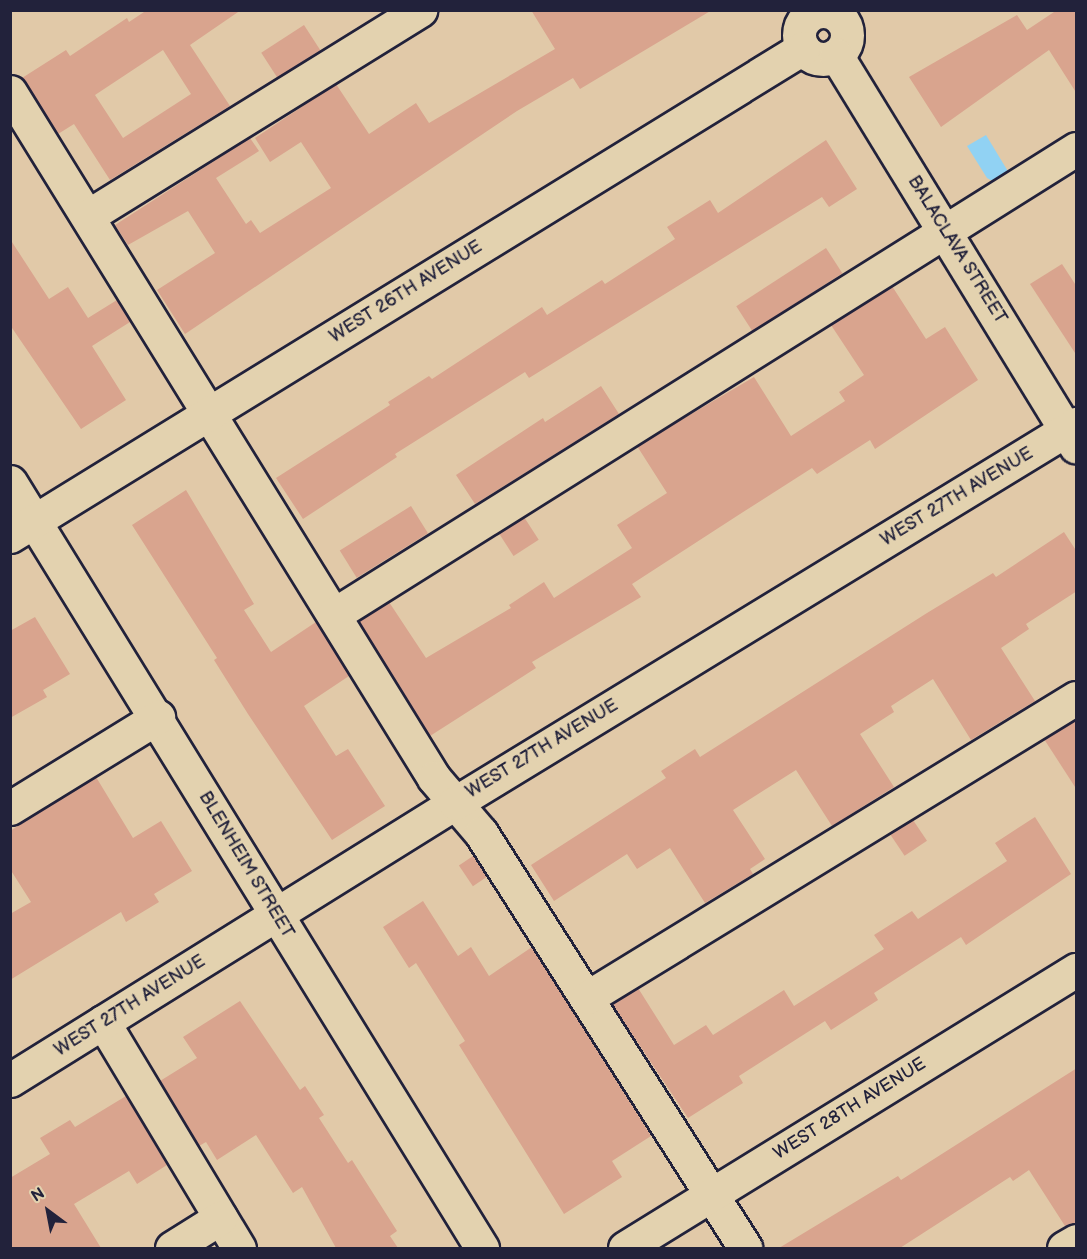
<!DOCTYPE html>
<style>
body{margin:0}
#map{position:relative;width:1087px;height:1259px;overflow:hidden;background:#e1c9a8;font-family:"Balsamiq Sans",sans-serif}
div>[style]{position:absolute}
.water>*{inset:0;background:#91d2f3}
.building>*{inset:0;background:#d9a48e;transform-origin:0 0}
.roads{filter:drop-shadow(2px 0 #22223b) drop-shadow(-2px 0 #22223b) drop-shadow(0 2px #22223b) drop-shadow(0 -2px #22223b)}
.minor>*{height:33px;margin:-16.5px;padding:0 16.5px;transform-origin:16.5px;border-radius:16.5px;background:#e3d2af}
.minor>.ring{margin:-16.5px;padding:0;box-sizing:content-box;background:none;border:33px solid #e3d2af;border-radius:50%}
span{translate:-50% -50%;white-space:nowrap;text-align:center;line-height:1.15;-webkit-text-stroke:5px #e3d2af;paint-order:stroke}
.street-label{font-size:18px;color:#22223b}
.frame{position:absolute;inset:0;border:12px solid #22223b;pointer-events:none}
.north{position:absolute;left:18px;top:1181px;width:60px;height:60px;-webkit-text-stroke:4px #e3d2af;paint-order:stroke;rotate:328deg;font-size:16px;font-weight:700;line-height:24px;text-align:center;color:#22223b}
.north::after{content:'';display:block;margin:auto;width:21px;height:27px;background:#22223b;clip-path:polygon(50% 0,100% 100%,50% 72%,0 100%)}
</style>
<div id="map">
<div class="water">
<div style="clip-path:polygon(986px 135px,1009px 173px,994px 182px,987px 178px,967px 146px)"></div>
</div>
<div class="building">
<div style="clip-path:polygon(evenodd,147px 10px,241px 10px,190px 45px,230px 106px,110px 180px,74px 124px,58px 134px,22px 78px,66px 50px,70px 56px,127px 18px,129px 22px,147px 10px,163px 50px,191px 94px,123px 138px,95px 95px,163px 50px)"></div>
<div style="clip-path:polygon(531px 10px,712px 10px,580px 89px,573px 78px,517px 111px,185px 334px,157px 290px,215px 253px,188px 211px,128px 245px,115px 225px,250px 138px,259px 151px,216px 178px,246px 224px,251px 220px,260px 233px,331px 188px,301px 142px,270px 162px,255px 138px,336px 84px,369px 134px,416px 103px,429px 123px,555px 49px)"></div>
<div style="clip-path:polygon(1057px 10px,1077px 10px,1077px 94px,1049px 50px,941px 127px,909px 77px,1017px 15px,1027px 30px)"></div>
<div style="left:304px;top:25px;width:30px;height:51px;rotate:57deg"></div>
<div style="clip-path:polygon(826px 140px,857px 189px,829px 207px,822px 197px,529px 378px,525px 372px,395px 454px,397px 457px,303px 519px,276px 478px,390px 405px,388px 402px,429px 376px,432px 379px,542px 307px,547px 315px,602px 280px,605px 284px,675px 239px,667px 227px,710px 200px,718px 213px)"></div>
<div style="clip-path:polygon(10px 239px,49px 299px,68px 287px,88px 318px,117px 300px,130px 322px,92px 346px,126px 400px,81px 429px,10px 325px)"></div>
<div style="left:826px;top:248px;width:30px;height:107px;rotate:57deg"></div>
<div style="clip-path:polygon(1062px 264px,1077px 287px,1077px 356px,1030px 284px)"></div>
<div style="clip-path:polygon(892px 286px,926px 339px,945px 327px,978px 380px,875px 449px,870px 440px,817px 474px,812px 468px,740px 514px,632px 584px,641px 597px,532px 662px,536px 668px,430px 736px,359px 621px,389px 602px,426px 658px,511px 608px,509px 605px,544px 582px,554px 598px,632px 548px,617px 525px,667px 493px,637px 446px,754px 377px,791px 436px,845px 401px,839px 392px,864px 375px,831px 325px)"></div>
<div style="clip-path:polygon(601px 386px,619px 414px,475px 504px,456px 475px,543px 418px,545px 422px)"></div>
<div style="clip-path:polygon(186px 490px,254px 604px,244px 610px,271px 652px,316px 622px,349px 676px,304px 706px,336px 756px,348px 749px,385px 806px,332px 840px,248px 714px,214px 660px,217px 658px,132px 525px)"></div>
<div style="left:411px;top:506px;width:32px;height:84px;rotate:58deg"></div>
<div style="left:524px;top:517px;width:27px;height:30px;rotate:57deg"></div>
<div style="clip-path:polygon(1064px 532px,1077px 552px,1077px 591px,1026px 624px,1029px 629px,1001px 648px,1035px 701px,971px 740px,933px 679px,891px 706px,894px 712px,860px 734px,894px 787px,832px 826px,796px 770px,733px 810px,765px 859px,750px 869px,753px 874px,705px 903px,670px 848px,637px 869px,627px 854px,554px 901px,531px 865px,666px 778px,661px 771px,695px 749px,700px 757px,927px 613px,993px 573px,996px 577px)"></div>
<div style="clip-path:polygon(35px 617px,70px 674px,43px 690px,47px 697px,10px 718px,10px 631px)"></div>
<div style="clip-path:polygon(1077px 720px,1077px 790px,1044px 739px)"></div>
<div style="clip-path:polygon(96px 777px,133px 838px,161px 821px,192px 871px,154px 894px,159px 902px,126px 922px,121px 912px,10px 980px,10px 914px,31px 902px,10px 869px,10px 831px)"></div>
<div style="clip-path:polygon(1035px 817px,1071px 874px,966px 945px,961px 937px,874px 993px,878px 1000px,831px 1030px,825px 1021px,739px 1076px,743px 1083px,688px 1118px,612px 1004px,638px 988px,674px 1045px,706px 1025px,713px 1035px,784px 990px,794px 1006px,884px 949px,874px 935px,912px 911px,918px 919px,1007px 861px,995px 843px)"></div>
<div style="left:913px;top:820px;width:25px;height:27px;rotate:56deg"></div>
<div style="left:473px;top:856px;width:25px;height:17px;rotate:56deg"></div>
<div style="clip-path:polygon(423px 901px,458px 956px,471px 947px,489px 976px,532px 947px,651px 1136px,612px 1161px,622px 1177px,564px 1214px,459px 1045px,465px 1041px,416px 963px,409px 968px,383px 927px)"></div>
<div style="clip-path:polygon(240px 1001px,300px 1090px,305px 1086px,324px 1115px,319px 1118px,348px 1163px,352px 1160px,397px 1231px,390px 1236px,398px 1248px,336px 1248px,302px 1187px,293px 1193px,256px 1135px,217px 1160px,206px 1142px,199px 1146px,160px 1081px,197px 1058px,183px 1037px)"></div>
<div style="clip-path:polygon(1077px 1068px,1077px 1222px,1065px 1226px,1029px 1170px,1013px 1181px,1010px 1177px,900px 1248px,779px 1248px,898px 1176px,901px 1180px)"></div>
<div style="clip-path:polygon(126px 1096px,167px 1165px,137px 1184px,129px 1171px,74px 1204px,101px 1248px,10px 1248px,10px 1178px,50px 1154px,40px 1138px,70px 1120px,75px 1127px)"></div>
</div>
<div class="roads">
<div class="minor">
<div class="ring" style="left:799px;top:11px;width:15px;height:15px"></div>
<div style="left:836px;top:55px;width:459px;rotate:58.5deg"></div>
<div style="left:10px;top:92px;width:806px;rotate:58.28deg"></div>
<div style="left:434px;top:778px;width:72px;rotate:49.5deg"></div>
<div style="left:481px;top:833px;width:492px;rotate:57.5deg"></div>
<div style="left:88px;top:216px;width:391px;rotate:-31.8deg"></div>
<div style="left:10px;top:482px;width:900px;rotate:58.36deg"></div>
<div style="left:10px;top:536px;width:931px;rotate:-31.61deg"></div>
<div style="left:335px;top:614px;width:875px;rotate:-32.11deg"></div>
<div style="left:10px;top:808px;width:174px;rotate:-31.6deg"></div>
<div style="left:588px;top:997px;width:572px;rotate:-31.5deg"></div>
<div style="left:103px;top:1022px;width:264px;rotate:59deg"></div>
<div style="left:10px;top:1080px;width:524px;rotate:-31.9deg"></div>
<div style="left:455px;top:803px;width:728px;rotate:-31.4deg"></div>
<div style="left:172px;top:1248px;width:57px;rotate:-32deg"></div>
<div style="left:625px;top:1248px;width:530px;rotate:-31.65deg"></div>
<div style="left:1064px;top:1248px;width:14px;rotate:-30deg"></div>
</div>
</div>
<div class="street-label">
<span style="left:957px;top:250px;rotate:58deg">BALACLAVA STREET</span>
<span style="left:406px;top:292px;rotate:-32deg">WEST 26TH AVENUE</span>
<span style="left:957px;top:497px;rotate:-31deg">WEST 27TH AVENUE</span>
<span style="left:542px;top:749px;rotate:-31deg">WEST 27TH AVENUE</span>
<span style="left:246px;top:865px;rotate:59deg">BLENHEIM STREET</span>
<span style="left:130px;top:1006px;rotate:-32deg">WEST 27TH AVENUE</span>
<span style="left:850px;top:1109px;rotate:-32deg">WEST 28TH AVENUE</span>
</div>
<div class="frame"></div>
<div class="north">N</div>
</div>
